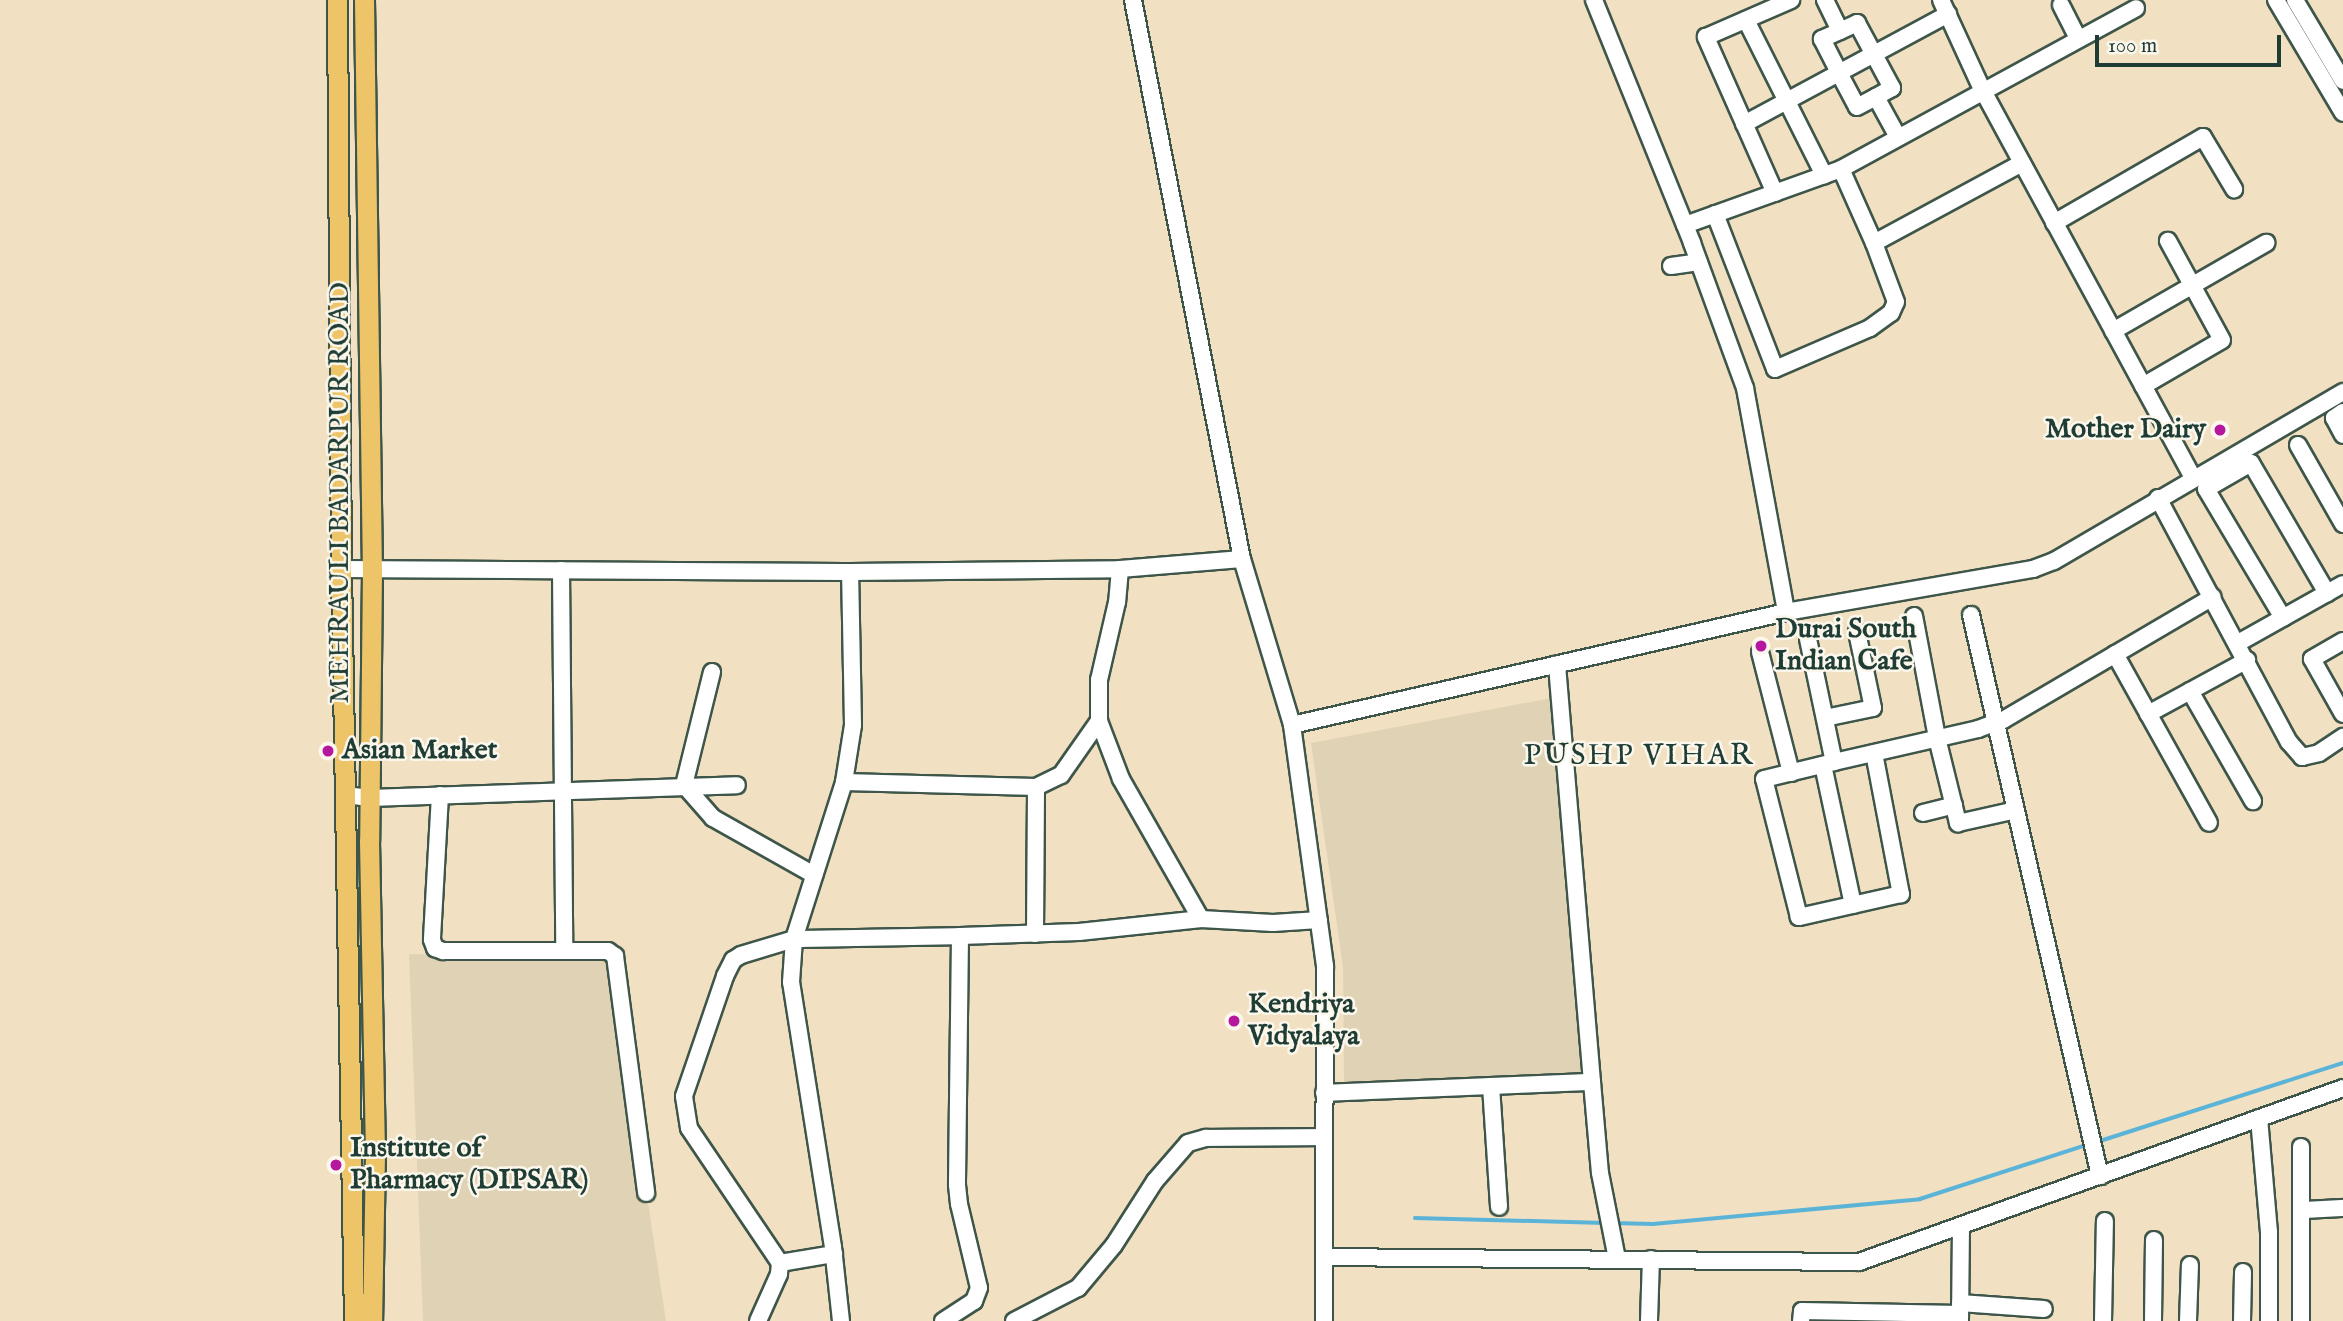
<!DOCTYPE html>
<style>
body{margin:0}
#map{position:relative;width:2343px;height:1321px;overflow:hidden;background:#f1e1c2;font-family:"IM FELL English",serif}
div>[style]{position:absolute}
.built>*{inset:0;background:#e0d3b5}
.stream>*{height:3.5px;margin:-1.75px;padding:0 1.75px;transform-origin:1.75px;border-radius:1.75px;background:#5bb4d8}
.roads{filter:drop-shadow(2px 0 #3e5649) drop-shadow(-2px 0 #3e5649) drop-shadow(0 2px #3e5649) drop-shadow(0 -2px #3e5649)}
.minor>*{height:16px;margin:-8px;padding:0 8px;transform-origin:8px;border-radius:8px;background:#fff}
.major>*{height:19px;margin:-9.5px;padding:0 9.5px;transform-origin:9.5px;border-radius:9.5px;background:#eec469}
.dots>*{width:19px;height:19px;translate:-50% -50%;box-sizing:border-box;border:4px solid #fbf7ec;border-radius:50%}
span{translate:-50% -50%;white-space:nowrap;text-align:center;line-height:1.15;-webkit-text-stroke:5px #fbf7ec;paint-order:stroke}
.poi-label{font-size:28px;color:#1f3d34;font-weight:700}
.right{translate:-100% -50%;text-align:right}
.left{translate:0 -50%;text-align:left}
.street-label{font-size:28px;color:#1f3d34}
.neighbourhood-label{font-size:30px;color:#1f3d34;letter-spacing:2px}
.scale{position:absolute;left:2095px;top:35px;width:186px;height:32px;box-sizing:border-box;border:4px solid #1f3d34;border-top:0;padding-left:9px;font-size:21px;line-height:24px;white-space:nowrap;color:#1f3d34;-webkit-text-stroke:5px #fbf7ec;paint-order:stroke}
</style>
<div id="map">
<div class="built">
<div style="clip-path:polygon(1552px 698px,1581px 1074px,1344px 1085px,1343px 967px,1311px 743px)"></div>
<div style="clip-path:polygon(409px 954px,611px 959px,666px 1321px,423px 1321px)"></div>
</div>
<div class="stream">
<div style="left:2097px;top:1142px;width:258px;rotate:-17.8deg"></div>
<div style="left:1415px;top:1218px;width:190px;rotate:1.5deg"></div>
<div style="left:1613px;top:1223px;width:40px;rotate:1.4deg"></div>
<div style="left:1653px;top:1224px;width:268px;rotate:-5.3deg"></div>
<div style="left:1920px;top:1199px;width:178px;rotate:-18deg"></div>
</div>
<div class="roads">
<div class="minor">
<div style="left:1133px;top:0;width:570px;rotate:78.97deg"></div>
<div style="left:1242px;top:559px;width:173px;rotate:73.2deg"></div>
<div style="left:1292px;top:725px;width:243px;rotate:82.2deg"></div>
<div style="left:1325px;top:966px;width:355px;rotate:90.2deg"></div>
<div style="left:1594px;top:0;width:262px;rotate:68deg"></div>
<div style="left:1692px;top:243px;width:154px;rotate:69.9deg"></div>
<div style="left:1745px;top:388px;width:228px;rotate:79.6deg"></div>
<div style="left:1825px;top:0;width:34px;rotate:64deg"></div>
<div style="left:1840px;top:31px;width:19px;rotate:-25deg"></div>
<div style="left:1857px;top:23px;width:74px;rotate:61.7deg"></div>
<div style="left:1892px;top:88px;width:18px;rotate:151deg"></div>
<div style="left:1876px;top:97px;width:46px;rotate:61.2deg"></div>
<div style="left:1941px;top:0;width:98px;rotate:65.3deg"></div>
<div style="left:1982px;top:89px;width:443px;rotate:61.5deg"></div>
<div style="left:2276px;top:0;width:131px;rotate:59.3deg"></div>
<div style="left:2295px;top:0;width:94px;rotate:59.3deg"></div>
<div style="left:2061px;top:5px;width:37px;rotate:63deg"></div>
<div style="left:1746px;top:20px;width:174px;rotate:63.3deg"></div>
<div style="left:1840px;top:31px;width:20px;rotate:156deg"></div>
<div style="left:1822px;top:39px;width:38px;rotate:63deg"></div>
<div style="left:1839px;top:73px;width:38px;rotate:62deg"></div>
<div style="left:1857px;top:107px;width:21px;rotate:-28deg"></div>
<div style="left:1744px;top:124px;width:232px;rotate:-28.3deg"></div>
<div style="left:1775px;top:193px;width:171px;rotate:-113.9deg"></div>
<div style="left:1706px;top:37px;width:93px;rotate:-23.5deg"></div>
<div style="left:1715px;top:214px;width:166px;rotate:68.8deg"></div>
<div style="left:1775px;top:369px;width:103px;rotate:-23.3deg"></div>
<div style="left:1870px;top:328px;width:26px;rotate:-36deg"></div>
<div style="left:1891px;top:313px;width:12px;rotate:-66deg"></div>
<div style="left:1896px;top:302px;width:63px;rotate:-110.4deg"></div>
<div style="left:1874px;top:243px;width:81px;rotate:-114deg"></div>
<div style="left:2054px;top:223px;width:172px;rotate:-30deg"></div>
<div style="left:2203px;top:137px;width:61px;rotate:59.2deg"></div>
<div style="left:1685px;top:225px;width:166px;rotate:-19.7deg"></div>
<div style="left:1841px;top:169px;width:336px;rotate:-28.6deg"></div>
<div style="left:1874px;top:243px;width:168px;rotate:-28.4deg"></div>
<div style="left:1671px;top:266px;width:28px;rotate:-8deg"></div>
<div style="left:2113px;top:331px;width:177px;rotate:-29.9deg"></div>
<div style="left:2143px;top:386px;width:91px;rotate:-30.2deg"></div>
<div style="left:2222px;top:340px;width:113px;rotate:-118.6deg"></div>
<div style="left:2343px;top:412px;width:11px;rotate:146deg"></div>
<div style="left:2334px;top:418px;width:19px;rotate:62deg"></div>
<div style="left:2298px;top:445px;width:91px;rotate:60.3deg"></div>
<div style="left:2158px;top:498px;width:277px;rotate:61.8deg"></div>
<div style="left:2289px;top:742px;width:20px;rotate:49deg"></div>
<div style="left:2302px;top:757px;width:17px;rotate:-13deg"></div>
<div style="left:2319px;top:753px;width:29px;rotate:-34deg"></div>
<div style="left:341px;top:569px;width:509px;rotate:0.34deg"></div>
<div style="left:850px;top:572px;width:270px;rotate:-0.6deg"></div>
<div style="left:1120px;top:569px;width:122px;rotate:-4.7deg"></div>
<div style="left:1120px;top:569px;width:33px;rotate:95deg"></div>
<div style="left:1117px;top:602px;width:80px;rotate:103deg"></div>
<div style="left:1099px;top:680px;width:41px;rotate:90deg"></div>
<div style="left:1099px;top:721px;width:62px;rotate:69.2deg"></div>
<div style="left:1121px;top:779px;width:161px;rotate:60.3deg"></div>
<div style="left:561px;top:570px;width:381px;rotate:89.5deg"></div>
<div style="left:1971px;top:615px;width:576px;rotate:77.05deg"></div>
<div style="left:1914px;top:616px;width:124px;rotate:79.3deg"></div>
<div style="left:1937px;top:738px;width:88px;rotate:76.1deg"></div>
<div style="left:1958px;top:823px;width:59px;rotate:-12.6deg"></div>
<div style="left:2283px;top:618px;width:150px;rotate:-120.8deg"></div>
<div style="left:2206px;top:489px;width:52px;rotate:-30deg"></div>
<div style="left:2251px;top:463px;width:151px;rotate:59.7deg"></div>
<div style="left:1808px;top:639px;width:126px;rotate:78.1deg"></div>
<div style="left:2343px;top:641px;width:36px;rotate:150deg"></div>
<div style="left:2312px;top:659px;width:63px;rotate:60.6deg"></div>
<div style="left:2238px;top:643px;width:120px;rotate:-29.3deg"></div>
<div style="left:1760px;top:652px;width:125px;rotate:75.6deg"></div>
<div style="left:2115px;top:654px;width:193px;rotate:60.9deg"></div>
<div style="left:712px;top:672px;width:116px;rotate:103.9deg"></div>
<div style="left:684px;top:785px;width:44px;rotate:48.7deg"></div>
<div style="left:713px;top:818px;width:116px;rotate:29.4deg"></div>
<div style="left:2190px;top:691px;width:127px;rotate:60.2deg"></div>
<div style="left:2148px;top:714px;width:113px;rotate:-28.6deg"></div>
<div style="left:1825px;top:718px;width:49px;rotate:-11.8deg"></div>
<div style="left:1873px;top:708px;width:78px;rotate:-101.9deg"></div>
<div style="left:1292px;top:725px;width:507px;rotate:-12.88deg"></div>
<div style="left:1786px;top:612px;width:251px;rotate:-9.9deg"></div>
<div style="left:2033px;top:569px;width:22px;rotate:-21deg"></div>
<div style="left:2054px;top:561px;width:335px;rotate:-30.3deg"></div>
<div style="left:1874px;top:753px;width:144px;rotate:79.2deg"></div>
<div style="left:1901px;top:894px;width:105px;rotate:167.3deg"></div>
<div style="left:1799px;top:917px;width:142px;rotate:-104.2deg"></div>
<div style="left:1764px;top:779px;width:72px;rotate:-13.7deg"></div>
<div style="left:1834px;top:762px;width:148px;rotate:-12.9deg"></div>
<div style="left:1978px;top:729px;width:27px;rotate:-20deg"></div>
<div style="left:2003px;top:720px;width:243px;rotate:-30.4deg"></div>
<div style="left:1823px;top:765px;width:143px;rotate:77.9deg"></div>
<div style="left:844px;top:782px;width:192px;rotate:1.5deg"></div>
<div style="left:1036px;top:787px;width:28px;rotate:-26deg"></div>
<div style="left:1061px;top:775px;width:66px;rotate:-54.9deg"></div>
<div style="left:345px;top:795px;width:25px;rotate:7deg"></div>
<div style="left:370px;top:798px;width:367px;rotate:-2deg"></div>
<div style="left:440px;top:795px;width:145px;rotate:93.2deg"></div>
<div style="left:432px;top:940px;width:9px;rotate:69deg"></div>
<div style="left:435px;top:948px;width:9px;rotate:21deg"></div>
<div style="left:443px;top:951px;width:165px"></div>
<div style="left:608px;top:951px;width:9px;rotate:36deg"></div>
<div style="left:615px;top:956px;width:239px;rotate:82.5deg"></div>
<div style="left:1923px;top:813px;width:32px;rotate:-14deg"></div>
<div style="left:1035px;top:934px;width:147px;rotate:-89.6deg"></div>
<div style="left:960px;top:936px;width:119px;rotate:-1.9deg"></div>
<div style="left:1079px;top:932px;width:123px;rotate:-6.1deg"></div>
<div style="left:1201px;top:919px;width:72px;rotate:3.2deg"></div>
<div style="left:1273px;top:923px;width:46px;rotate:-3.7deg"></div>
<div style="left:1592px;top:1082px;width:91px;rotate:85deg"></div>
<div style="left:1600px;top:1173px;width:88px;rotate:78.8deg"></div>
<div style="left:1491px;top:1086px;width:121px;rotate:86.2deg"></div>
<div style="left:1324px;top:1093px;width:268px;rotate:-2.4deg"></div>
<div style="left:1592px;top:1082px;width:419px;rotate:-94.8deg"></div>
<div style="left:2259px;top:1118px;width:114px;rotate:85deg"></div>
<div style="left:2269px;top:1232px;width:89px;rotate:90deg"></div>
<div style="left:2303px;top:1210px;width:40px;rotate:-2.9deg"></div>
<div style="left:1324px;top:1257px;width:535px;rotate:0.54deg"></div>
<div style="left:1859px;top:1262px;width:514px;rotate:-19.77deg"></div>
<div style="left:780px;top:1263px;width:55px;rotate:-9.5deg"></div>
<div style="left:1960px;top:1303px;width:84px;rotate:4.1deg"></div>
<div style="left:758px;top:1321px;width:51px;rotate:-65.9deg"></div>
<div style="left:779px;top:1274px;width:11px;rotate:-85deg"></div>
<div style="left:780px;top:1263px;width:163px;rotate:-124deg"></div>
<div style="left:689px;top:1128px;width:32px;rotate:-99deg"></div>
<div style="left:684px;top:1096px;width:127px;rotate:-71.1deg"></div>
<div style="left:725px;top:976px;width:18px;rotate:-63deg"></div>
<div style="left:733px;top:960px;width:9px;rotate:-32deg"></div>
<div style="left:741px;top:955px;width:55px;rotate:-16.8deg"></div>
<div style="left:794px;top:939px;width:165px;rotate:-72.3deg"></div>
<div style="left:844px;top:782px;width:58px;rotate:-81deg"></div>
<div style="left:853px;top:725px;width:153px;rotate:-91.1deg"></div>
<div style="left:841px;top:1321px;width:74px;rotate:-96.2deg"></div>
<div style="left:833px;top:1247px;width:268px;rotate:-99deg"></div>
<div style="left:791px;top:982px;width:43px;rotate:-86deg"></div>
<div style="left:794px;top:939px;width:166px;rotate:-1deg"></div>
<div style="left:960px;top:936px;width:249px;rotate:90.7deg"></div>
<div style="left:957px;top:1185px;width:19px;rotate:84deg"></div>
<div style="left:959px;top:1204px;width:86px;rotate:76.6deg"></div>
<div style="left:979px;top:1288px;width:14px;rotate:111deg"></div>
<div style="left:974px;top:1301px;width:37px;rotate:147deg"></div>
<div style="left:1014px;top:1321px;width:72px;rotate:-27.3deg"></div>
<div style="left:1078px;top:1288px;width:56px;rotate:-50.1deg"></div>
<div style="left:1114px;top:1245px;width:76px;rotate:-57.4deg"></div>
<div style="left:1155px;top:1181px;width:50px;rotate:-49deg"></div>
<div style="left:1188px;top:1143px;width:19px;rotate:-16deg"></div>
<div style="left:1206px;top:1138px;width:118px;rotate:-0.5deg"></div>
<div style="left:1649px;top:1321px;width:62px;rotate:-88.2deg"></div>
<div style="left:1801px;top:1321px;width:10px;rotate:-84deg"></div>
<div style="left:1802px;top:1311px;width:158px;rotate:1.1deg"></div>
<div style="left:1960px;top:1321px;width:95px;rotate:-89.4deg"></div>
<div style="left:2103px;top:1321px;width:100px;rotate:-88.9deg"></div>
<div style="left:2153px;top:1321px;width:81px;rotate:-89.3deg"></div>
<div style="left:2188px;top:1321px;width:56px;rotate:-88deg"></div>
<div style="left:2242px;top:1321px;width:49px;rotate:-88.8deg"></div>
<div style="left:2301px;top:1321px;width:174px;rotate:-90deg"></div>
</div>
<div class="major">
<div style="left:337px;top:0;width:569px;rotate:89.6deg"></div>
<div style="left:341px;top:569px;width:752px;rotate:89.01deg"></div>
<div style="left:364px;top:0;width:571px;rotate:89.2deg"></div>
<div style="left:372px;top:571px;width:270px;rotate:90.6deg"></div>
<div style="left:369px;top:841px;width:312px;rotate:88.9deg"></div>
<div style="left:375px;top:1153px;width:168px;rotate:91deg"></div>
</div>
</div>
<div class="dots">
<div style="left:2220px;top:430px;background:#b5179e"></div>
<div style="left:1761px;top:646px;background:#b5179e"></div>
<div style="left:328px;top:751px;background:#b5179e"></div>
<div style="left:1234px;top:1021px;background:#b5179e"></div>
<div style="left:336px;top:1165px;background:#b5179e"></div>
</div>
<div class="poi-label">
<span class="right" style="left:2206px;top:430px">Mother Dairy</span>
<span class="left" style="left:1775px;top:646px">Durai South<br>Indian Cafe</span>
<span class="left" style="left:342px;top:751px">Asian Market</span>
<span class="left" style="left:1248px;top:1021px">Kendriya<br>Vidyalaya</span>
<span class="left" style="left:350px;top:1165px">Institute of<br>Pharmacy (DIPSAR)</span>
</div>
<div class="street-label">
<span style="left:341px;top:493px;rotate:-90deg">MEHRAULI BADARPUR ROAD</span>
</div>
<div class="neighbourhood-label">
<span style="left:1639px;top:756px">PUSHP VIHAR</span>
</div>
<div class="scale">100 m</div>
</div>
